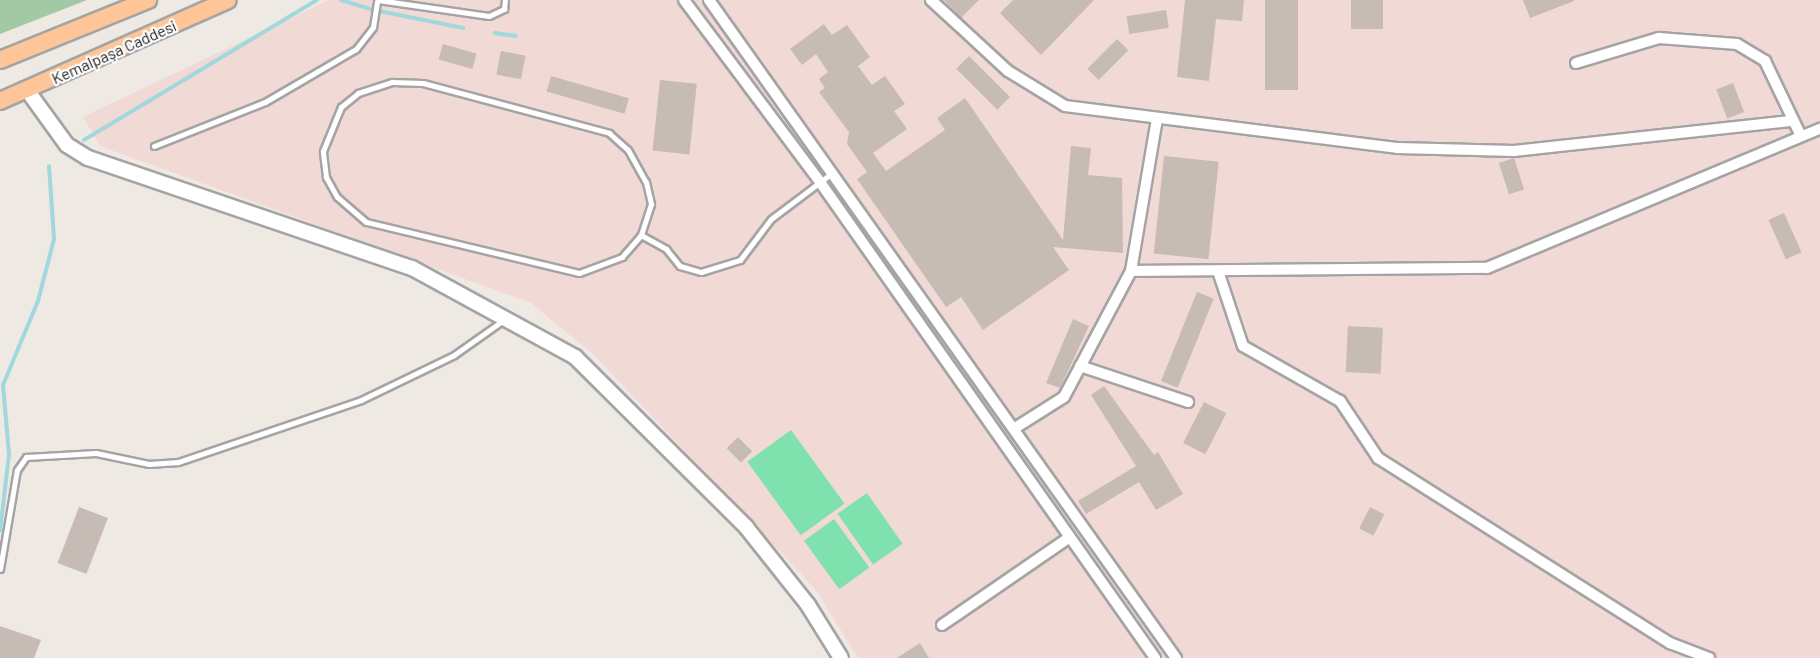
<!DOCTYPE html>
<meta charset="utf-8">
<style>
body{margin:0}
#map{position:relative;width:1820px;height:658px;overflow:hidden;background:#efe9e3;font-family:Barlow,sans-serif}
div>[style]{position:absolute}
.military>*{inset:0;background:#f1d9d5}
.cemetery>*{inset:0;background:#a3c8a4}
.pitch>*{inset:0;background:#7ee1ae;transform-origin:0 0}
.stream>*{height:4px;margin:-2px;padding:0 2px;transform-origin:2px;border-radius:2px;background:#a1d8de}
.building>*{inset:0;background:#c7bbb6;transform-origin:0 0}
.roads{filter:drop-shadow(2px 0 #a4a4a4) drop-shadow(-2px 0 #a4a4a4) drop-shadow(0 2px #a4a4a4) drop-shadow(0 -2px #a4a4a4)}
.service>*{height:5px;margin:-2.5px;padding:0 2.5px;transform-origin:2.5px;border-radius:2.5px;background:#fff}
.minor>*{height:10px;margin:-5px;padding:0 5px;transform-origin:5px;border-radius:5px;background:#fff}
.tertiary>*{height:14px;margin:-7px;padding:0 7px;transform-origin:7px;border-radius:7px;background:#fff}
.primary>*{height:16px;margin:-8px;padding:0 8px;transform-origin:8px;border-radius:8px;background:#fec698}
span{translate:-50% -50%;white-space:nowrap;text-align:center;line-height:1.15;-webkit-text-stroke:4.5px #fff;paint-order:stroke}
.street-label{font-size:16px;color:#1d1d1d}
</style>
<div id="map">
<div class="military">
<div style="clip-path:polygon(329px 0,1820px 0,1820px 658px,858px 658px,816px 590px,594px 355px,531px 303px,100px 146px,83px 117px)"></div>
</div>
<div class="cemetery">
<div style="clip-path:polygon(0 0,87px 0,0 34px)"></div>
</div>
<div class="pitch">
<div style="left:791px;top:430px;width:91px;height:54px;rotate:54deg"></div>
<div style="left:867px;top:493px;width:62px;height:36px;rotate:55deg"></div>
<div style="left:834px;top:519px;width:60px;height:37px;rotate:54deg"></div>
</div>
<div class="stream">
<div style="left:341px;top:0;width:31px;rotate:17deg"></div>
<div style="left:379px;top:11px;width:86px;rotate:11.4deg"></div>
<div style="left:495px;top:33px;width:21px;rotate:8deg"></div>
<div style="left:84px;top:140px;width:272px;rotate:-31deg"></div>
<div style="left:0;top:531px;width:78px;rotate:-83.3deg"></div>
<div style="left:9px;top:454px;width:69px;rotate:-95deg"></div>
<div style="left:3px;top:385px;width:91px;rotate:-67.4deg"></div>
<div style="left:38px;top:301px;width:64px;rotate:-75.5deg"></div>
<div style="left:54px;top:239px;width:73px;rotate:-93.9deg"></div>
</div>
<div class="building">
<div style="clip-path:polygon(944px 0,979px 0,961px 18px)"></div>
<div style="clip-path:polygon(1013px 0,1094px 0,1041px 55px,1000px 13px)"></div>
<div style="clip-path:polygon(1185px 0,1244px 0,1242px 21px,1216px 19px,1209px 81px,1177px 77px)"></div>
<div style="left:1265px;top:0;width:33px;height:90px"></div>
<div style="left:1351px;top:0;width:32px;height:29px"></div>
<div style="clip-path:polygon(1523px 0,1574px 0,1574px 1px,1530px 18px)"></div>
<div style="left:1166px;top:10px;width:18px;height:40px;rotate:81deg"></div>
<div style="clip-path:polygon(824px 24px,832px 35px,847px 25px,870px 57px,858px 66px,872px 85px,885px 76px,905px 104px,894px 111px,907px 129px,873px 153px,886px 171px,945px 130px,937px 118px,965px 98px,1063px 240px,1071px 146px,1091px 148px,1088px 175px,1122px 178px,1123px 253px,1053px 247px,1069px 270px,983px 330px,961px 297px,946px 307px,857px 179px,867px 172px,847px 144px,849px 132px,819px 92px,825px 88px,819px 79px,828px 72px,816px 54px,802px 65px,790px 49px)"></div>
<div style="left:1117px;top:39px;width:16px;height:42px;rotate:45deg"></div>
<div style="left:443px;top:44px;width:35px;height:16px;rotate:16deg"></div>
<div style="left:501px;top:51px;width:25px;height:24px;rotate:11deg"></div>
<div style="left:969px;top:56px;width:58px;height:18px;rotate:45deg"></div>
<div style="left:551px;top:76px;width:81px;height:16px;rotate:16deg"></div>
<div style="left:660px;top:80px;width:37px;height:71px;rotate:6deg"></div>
<div style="left:1733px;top:83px;width:31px;height:18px;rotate:69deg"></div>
<div style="left:1164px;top:156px;width:55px;height:98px;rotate:6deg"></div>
<div style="left:1514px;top:158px;width:33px;height:16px;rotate:72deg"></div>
<div style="left:1784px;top:213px;width:43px;height:17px;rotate:66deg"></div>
<div style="left:1197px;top:292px;width:18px;height:96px;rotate:22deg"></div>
<div style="clip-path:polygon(1073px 319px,1089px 326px,1060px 388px,1046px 383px)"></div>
<div style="left:1348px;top:326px;width:35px;height:46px;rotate:3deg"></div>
<div style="clip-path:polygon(1104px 386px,1154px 455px,1158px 452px,1183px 494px,1156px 510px,1139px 482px,1086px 514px,1078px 501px,1136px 466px,1091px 395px)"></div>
<div style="left:1204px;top:402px;width:25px;height:46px;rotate:27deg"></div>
<div style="left:738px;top:437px;width:20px;height:16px;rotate:45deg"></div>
<div style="left:79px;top:507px;width:31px;height:60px;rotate:21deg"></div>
<div style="left:1370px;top:507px;width:16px;height:24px;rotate:27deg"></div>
<div style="clip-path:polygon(0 626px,41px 640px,34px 658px,0 658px)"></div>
<div style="clip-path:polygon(920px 643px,929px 658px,897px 658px)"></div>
</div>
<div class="roads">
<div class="service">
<div style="left:378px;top:0;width:112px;rotate:8.2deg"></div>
<div style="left:489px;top:16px;width:17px;rotate:-25deg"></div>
<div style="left:504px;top:9px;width:9px;rotate:-84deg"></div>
<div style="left:392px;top:82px;width:31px;rotate:2deg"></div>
<div style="left:423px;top:83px;width:193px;rotate:15deg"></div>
<div style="left:609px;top:133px;width:25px;rotate:42deg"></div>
<div style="left:628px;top:150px;width:37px;rotate:61deg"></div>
<div style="left:646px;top:182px;width:23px;rotate:77deg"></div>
<div style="left:651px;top:204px;width:33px;rotate:108deg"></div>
<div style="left:641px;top:235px;width:29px;rotate:131deg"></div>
<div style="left:622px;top:257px;width:46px;rotate:159.6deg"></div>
<div style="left:579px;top:273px;width:219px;rotate:-166.5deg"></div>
<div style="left:366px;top:222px;width:38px;rotate:-139deg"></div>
<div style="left:337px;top:197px;width:23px;rotate:-119deg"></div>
<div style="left:326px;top:177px;width:26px;rotate:-97deg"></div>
<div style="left:323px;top:151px;width:48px;rotate:-67.8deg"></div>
<div style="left:341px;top:107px;width:22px;rotate:-39deg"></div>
<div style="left:358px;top:93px;width:36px;rotate:-18deg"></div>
<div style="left:154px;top:146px;width:119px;rotate:-21.6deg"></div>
<div style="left:265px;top:102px;width:105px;rotate:-30.2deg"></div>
<div style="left:356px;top:49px;width:28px;rotate:-52deg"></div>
<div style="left:373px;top:27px;width:26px;rotate:-81deg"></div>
<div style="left:641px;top:235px;width:29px;rotate:29deg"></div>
<div style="left:666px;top:249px;width:22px;rotate:51deg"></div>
<div style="left:680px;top:266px;width:22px;rotate:16deg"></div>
<div style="left:701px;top:272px;width:41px;rotate:-17.1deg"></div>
<div style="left:740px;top:260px;width:51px;rotate:-52.9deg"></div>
<div style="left:771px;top:219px;width:76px;rotate:-37deg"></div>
<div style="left:0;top:569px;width:100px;rotate:-80.3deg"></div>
<div style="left:17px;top:470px;width:16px;rotate:-55deg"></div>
<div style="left:26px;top:457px;width:70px;rotate:-3.3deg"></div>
<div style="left:96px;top:453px;width:54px;rotate:11.7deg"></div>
<div style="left:149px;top:464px;width:29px;rotate:-4deg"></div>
<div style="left:178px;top:462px;width:193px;rotate:-18.7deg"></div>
<div style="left:361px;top:400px;width:103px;rotate:-25.8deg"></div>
<div style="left:454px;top:355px;width:62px;rotate:-35.2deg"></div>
</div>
<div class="minor">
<div style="left:684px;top:0;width:227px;rotate:53.2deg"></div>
<div style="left:820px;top:182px;width:582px;rotate:54.86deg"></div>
<div style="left:709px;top:0;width:807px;rotate:54.64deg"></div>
<div style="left:931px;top:0;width:105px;rotate:42.7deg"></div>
<div style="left:1008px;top:71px;width:67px;rotate:31.6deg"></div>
<div style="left:1065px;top:106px;width:336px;rotate:7.2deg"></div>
<div style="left:1398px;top:148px;width:116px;rotate:1.5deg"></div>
<div style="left:1514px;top:151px;width:278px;rotate:-6.2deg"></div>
<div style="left:1576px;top:63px;width:87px;rotate:-16.8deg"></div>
<div style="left:1659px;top:38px;width:78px;rotate:4.4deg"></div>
<div style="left:1737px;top:44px;width:33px;rotate:31deg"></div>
<div style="left:1765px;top:61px;width:83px;rotate:64.4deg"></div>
<div style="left:1131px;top:271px;width:154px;rotate:-80.3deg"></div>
<div style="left:1218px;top:271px;width:79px;rotate:71.6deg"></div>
<div style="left:1243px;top:346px;width:112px;rotate:29.6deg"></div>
<div style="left:1340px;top:401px;width:69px;rotate:56.3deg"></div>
<div style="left:1378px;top:458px;width:346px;rotate:32.4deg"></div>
<div style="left:1670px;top:643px;width:42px;rotate:21deg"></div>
<div style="left:1080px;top:366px;width:114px;rotate:18.4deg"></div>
<div style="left:1015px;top:428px;width:58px;rotate:-32.3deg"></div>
<div style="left:1064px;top:397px;width:143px;rotate:-62deg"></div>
<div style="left:1131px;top:271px;width:356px;rotate:-0.5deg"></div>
<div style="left:1487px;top:268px;width:361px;rotate:-22.7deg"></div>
<div style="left:942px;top:625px;width:155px;rotate:-34.5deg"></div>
</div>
<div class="tertiary">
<div style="left:27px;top:90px;width:68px;rotate:54deg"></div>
<div style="left:67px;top:145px;width:25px;rotate:32deg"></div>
<div style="left:88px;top:158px;width:342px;rotate:18.8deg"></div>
<div style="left:412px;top:268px;width:186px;rotate:28.6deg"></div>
<div style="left:575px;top:357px;width:241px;rotate:44.8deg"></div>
<div style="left:746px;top:527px;width:100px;rotate:51.5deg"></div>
<div style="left:808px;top:605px;width:62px;rotate:58.1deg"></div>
</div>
<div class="primary">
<div style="left:0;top:60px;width:160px;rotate:-22.1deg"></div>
<div style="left:0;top:101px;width:249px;rotate:-23.9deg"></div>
</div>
</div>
<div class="street-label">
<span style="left:114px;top:52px;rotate:-24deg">Kemalpaşa Caddesi</span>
</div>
</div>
